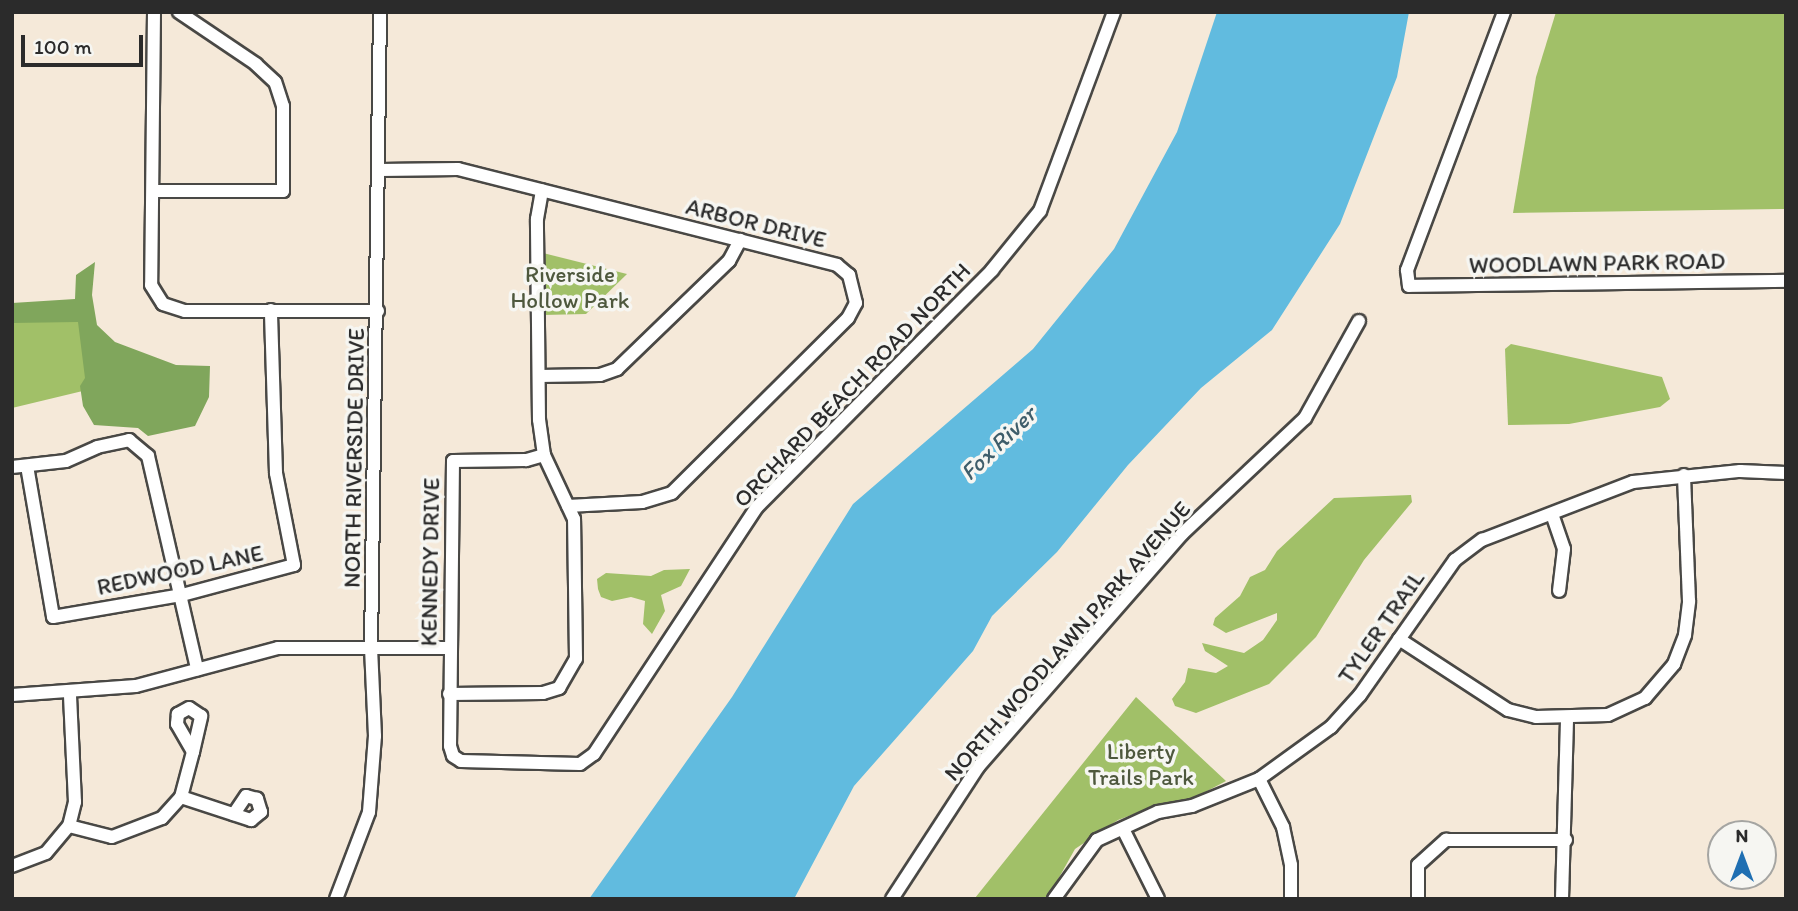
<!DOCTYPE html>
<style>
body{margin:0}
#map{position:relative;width:1798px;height:911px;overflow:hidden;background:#f5e9d9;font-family:Itim,sans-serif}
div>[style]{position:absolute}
.green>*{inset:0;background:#a1c068}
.forest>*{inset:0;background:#80a65c}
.water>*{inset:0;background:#61bbdf}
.roads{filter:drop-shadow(2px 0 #494845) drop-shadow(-2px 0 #494845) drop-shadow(0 2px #494845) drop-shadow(0 -2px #494845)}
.minor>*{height:12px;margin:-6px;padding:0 6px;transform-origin:6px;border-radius:6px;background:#fff}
span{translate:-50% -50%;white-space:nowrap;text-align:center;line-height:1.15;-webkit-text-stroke:7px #f6f6f2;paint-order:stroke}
.street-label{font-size:23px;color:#2b2b2b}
.park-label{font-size:23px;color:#4e583d}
.water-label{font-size:24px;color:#3e5d6a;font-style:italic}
.frame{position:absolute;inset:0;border:14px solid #2b2b2b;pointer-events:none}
.north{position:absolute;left:1707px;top:820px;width:70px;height:70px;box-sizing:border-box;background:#f6f6f2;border:2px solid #a5a5a2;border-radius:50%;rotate:0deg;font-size:19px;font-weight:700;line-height:28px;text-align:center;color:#2b2b2b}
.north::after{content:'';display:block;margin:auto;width:24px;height:32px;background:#1f6fb2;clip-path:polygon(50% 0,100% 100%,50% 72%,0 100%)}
.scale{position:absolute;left:21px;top:35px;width:122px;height:32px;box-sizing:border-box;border:4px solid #2b2b2b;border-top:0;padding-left:9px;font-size:21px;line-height:24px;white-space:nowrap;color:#2b2b2b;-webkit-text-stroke:5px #f6f6f2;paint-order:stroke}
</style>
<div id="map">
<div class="green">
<div style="clip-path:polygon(1556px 12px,1786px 12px,1786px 209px,1513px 213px,1536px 77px)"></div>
<div style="clip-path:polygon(543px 253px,627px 274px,586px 314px,543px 315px)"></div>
<div style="clip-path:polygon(93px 317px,91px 389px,12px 408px,12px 319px)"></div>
<div style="clip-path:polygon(1511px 344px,1662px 377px,1670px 399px,1660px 407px,1569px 424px,1508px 425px,1505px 349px)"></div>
<div style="clip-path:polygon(1411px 495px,1412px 502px,1364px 560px,1316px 637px,1269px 684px,1196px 713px,1175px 706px,1172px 699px,1185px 682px,1188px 668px,1216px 673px,1228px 666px,1205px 651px,1202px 643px,1244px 653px,1263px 640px,1277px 620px,1277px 613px,1226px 633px,1213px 625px,1215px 618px,1240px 596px,1250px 577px,1265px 570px,1277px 551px,1334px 498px)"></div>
<div style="clip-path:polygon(690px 569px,681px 586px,661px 595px,665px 611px,652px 634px,643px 624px,645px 601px,631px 597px,612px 601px,601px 597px,598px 589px,597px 579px,606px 573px,651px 576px,664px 570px)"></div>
<div style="clip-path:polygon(1136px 697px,1226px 781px,1194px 798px,1163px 803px,1118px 820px,1075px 849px,1047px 899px,963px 899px,975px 898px)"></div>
</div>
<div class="forest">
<div style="clip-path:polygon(95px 262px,92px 295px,97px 325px,115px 342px,176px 365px,210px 366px,209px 397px,195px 426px,148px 436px,138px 428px,94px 425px,83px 406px,80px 386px,85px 378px,78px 322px,12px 323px,12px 303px,75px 299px,76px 275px)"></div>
</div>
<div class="water">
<div style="clip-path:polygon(1217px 12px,1409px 12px,1397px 77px,1340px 224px,1272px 330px,1201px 388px,1128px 465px,1057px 552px,992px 616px,973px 651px,854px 786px,794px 899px,589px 899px,732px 697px,853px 504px,1033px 349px,1114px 249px,1177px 132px)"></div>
</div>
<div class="roads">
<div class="minor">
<div style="left:154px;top:12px;width:273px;rotate:90.6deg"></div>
<div style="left:151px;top:285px;width:22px;rotate:58deg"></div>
<div style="left:163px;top:304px;width:23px;rotate:18deg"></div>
<div style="left:185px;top:311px;width:193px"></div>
<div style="left:1504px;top:12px;width:276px;rotate:110.6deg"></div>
<div style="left:1407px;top:270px;width:16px;rotate:83deg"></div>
<div style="left:1409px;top:286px;width:377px;rotate:-0.8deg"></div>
<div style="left:380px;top:170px;width:78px;rotate:-0.7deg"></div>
<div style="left:458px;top:169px;width:391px;rotate:14.2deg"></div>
<div style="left:837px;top:265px;width:16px;rotate:40deg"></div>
<div style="left:849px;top:275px;width:29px;rotate:76deg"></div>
<div style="left:856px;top:303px;width:17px;rotate:118deg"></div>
<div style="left:848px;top:318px;width:248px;rotate:135.2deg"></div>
<div style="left:672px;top:493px;width:31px;rotate:163deg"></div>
<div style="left:642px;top:502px;width:74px;rotate:176.9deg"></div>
<div style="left:153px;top:191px;width:130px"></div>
<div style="left:283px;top:191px;width:85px;rotate:-90deg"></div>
<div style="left:283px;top:106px;width:25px;rotate:-108deg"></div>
<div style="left:275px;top:82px;width:26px;rotate:-137deg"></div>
<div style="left:256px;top:64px;width:93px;rotate:-146deg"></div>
<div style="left:539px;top:376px;width:61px;rotate:-0.9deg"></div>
<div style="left:600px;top:375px;width:18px;rotate:-19deg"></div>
<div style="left:617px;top:369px;width:156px;rotate:-44deg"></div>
<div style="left:729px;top:261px;width:24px;rotate:-62deg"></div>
<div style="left:544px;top:455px;width:19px;rotate:164deg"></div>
<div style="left:526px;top:460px;width:73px;rotate:179.2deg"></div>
<div style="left:453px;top:461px;width:285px;rotate:90.6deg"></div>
<div style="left:450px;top:746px;width:10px;rotate:73deg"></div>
<div style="left:453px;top:756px;width:9px;rotate:32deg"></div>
<div style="left:461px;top:761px;width:119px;rotate:1.4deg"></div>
<div style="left:580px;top:764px;width:17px;rotate:-36deg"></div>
<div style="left:594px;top:754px;width:296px;rotate:-56.6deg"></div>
<div style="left:757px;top:507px;width:334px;rotate:-45.2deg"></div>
<div style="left:992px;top:270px;width:76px;rotate:-50.9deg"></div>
<div style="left:1040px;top:211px;width:212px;rotate:-69.6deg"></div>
<div style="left:27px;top:466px;width:153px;rotate:80.2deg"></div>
<div style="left:53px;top:617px;width:131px;rotate:-9.7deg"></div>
<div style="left:182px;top:595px;width:116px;rotate:-15deg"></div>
<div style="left:294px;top:565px;width:94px;rotate:-101.1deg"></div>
<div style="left:276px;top:473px;width:163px;rotate:-91.8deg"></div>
<div style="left:12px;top:467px;width:54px;rotate:-6.3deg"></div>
<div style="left:66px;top:461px;width:34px;rotate:-24deg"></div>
<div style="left:97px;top:447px;width:33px;rotate:-12deg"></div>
<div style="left:129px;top:440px;width:25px;rotate:40deg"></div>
<div style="left:148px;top:456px;width:219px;rotate:77deg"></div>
<div style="left:1552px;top:514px;width:37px;rotate:71deg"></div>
<div style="left:1564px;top:549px;width:42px;rotate:96.8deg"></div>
<div style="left:1399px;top:639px;width:130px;rotate:33.1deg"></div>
<div style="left:1508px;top:710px;width:29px;rotate:14deg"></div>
<div style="left:1536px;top:717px;width:72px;rotate:-1.6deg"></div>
<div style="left:1608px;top:715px;width:41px;rotate:-24.7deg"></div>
<div style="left:1645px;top:698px;width:45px;rotate:-49.5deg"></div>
<div style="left:1674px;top:664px;width:31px;rotate:-69deg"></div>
<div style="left:1685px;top:635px;width:34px;rotate:-83deg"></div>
<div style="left:1689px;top:601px;width:126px;rotate:-92.3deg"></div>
<div style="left:449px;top:694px;width:94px;rotate:-0.6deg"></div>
<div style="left:543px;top:693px;width:17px;rotate:-17deg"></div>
<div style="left:559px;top:688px;width:34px;rotate:-60deg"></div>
<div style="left:576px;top:659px;width:140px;rotate:-90.8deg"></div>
<div style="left:574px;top:519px;width:71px;rotate:-115.1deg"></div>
<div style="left:544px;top:455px;width:35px;rotate:-98deg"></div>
<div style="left:539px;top:420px;width:201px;rotate:-90.6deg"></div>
<div style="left:537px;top:219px;width:29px;rotate:-80deg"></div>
<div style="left:12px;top:695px;width:124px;rotate:-4.2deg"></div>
<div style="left:136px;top:686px;width:147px;rotate:-15deg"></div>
<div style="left:278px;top:648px;width:170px"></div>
<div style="left:1259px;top:779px;width:54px;rotate:63.4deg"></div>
<div style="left:1283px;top:827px;width:39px;rotate:78deg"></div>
<div style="left:1291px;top:865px;width:34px;rotate:90deg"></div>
<div style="left:181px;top:797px;width:74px;rotate:18.2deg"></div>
<div style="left:251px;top:820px;width:13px;rotate:-39deg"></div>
<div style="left:261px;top:812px;width:14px;rotate:-107deg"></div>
<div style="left:257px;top:799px;width:11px;rotate:-165deg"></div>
<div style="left:246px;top:796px;width:22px;rotate:124deg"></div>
<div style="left:69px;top:826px;width:44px;rotate:14.3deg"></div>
<div style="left:112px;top:837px;width:53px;rotate:-20.8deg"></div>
<div style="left:162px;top:818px;width:28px;rotate:-48deg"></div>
<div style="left:181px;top:797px;width:47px;rotate:-75.1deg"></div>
<div style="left:193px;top:752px;width:37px;rotate:-77deg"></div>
<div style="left:201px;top:716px;width:14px;rotate:-146deg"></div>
<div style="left:189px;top:708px;width:13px;rotate:151deg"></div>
<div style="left:178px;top:714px;width:10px;rotate:96deg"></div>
<div style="left:177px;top:724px;width:32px;rotate:60deg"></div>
<div style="left:1123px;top:829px;width:78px;rotate:63.4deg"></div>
<div style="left:12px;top:866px;width:36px;rotate:-21deg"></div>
<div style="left:46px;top:853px;width:35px;rotate:-50deg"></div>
<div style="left:69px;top:826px;width:25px;rotate:-76deg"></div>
<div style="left:75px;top:802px;width:108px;rotate:-92.7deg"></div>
<div style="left:336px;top:899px;width:93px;rotate:-69.2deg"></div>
<div style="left:369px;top:812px;width:76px;rotate:-85.5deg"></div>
<div style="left:375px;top:736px;width:88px;rotate:-92.6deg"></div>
<div style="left:371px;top:648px;width:636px;rotate:-89.19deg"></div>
<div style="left:892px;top:899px;width:158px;rotate:-56.9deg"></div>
<div style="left:978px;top:767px;width:310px;rotate:-48.8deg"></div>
<div style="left:1182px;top:534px;width:169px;rotate:-43.3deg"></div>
<div style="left:1305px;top:418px;width:111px;rotate:-60.9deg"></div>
<div style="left:1054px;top:899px;width:73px;rotate:-53.9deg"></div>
<div style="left:1097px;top:840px;width:67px;rotate:-24.7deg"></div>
<div style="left:1158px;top:812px;width:35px;rotate:-10deg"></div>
<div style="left:1192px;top:806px;width:72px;rotate:-21.9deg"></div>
<div style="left:1259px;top:779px;width:89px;rotate:-35.8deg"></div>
<div style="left:1331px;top:727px;width:43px;rotate:-47.8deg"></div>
<div style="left:1360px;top:695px;width:165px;rotate:-54.9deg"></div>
<div style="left:1455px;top:560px;width:34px;rotate:-37deg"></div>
<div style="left:1482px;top:540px;width:162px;rotate:-21deg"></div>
<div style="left:1633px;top:482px;width:108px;rotate:-5.9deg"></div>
<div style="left:1740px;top:471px;width:46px;rotate:2.5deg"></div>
<div style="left:1418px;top:899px;width:34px;rotate:-90deg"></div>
<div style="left:1418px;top:865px;width:38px;rotate:-42deg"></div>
<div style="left:1446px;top:840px;width:120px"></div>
<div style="left:1562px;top:899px;width:180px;rotate:-88.4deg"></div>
</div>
</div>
<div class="street-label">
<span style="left:756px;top:223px;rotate:14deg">ARBOR DRIVE</span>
<span style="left:1597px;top:263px;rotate:-1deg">WOODLAWN PARK ROAD</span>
<span style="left:852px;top:385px;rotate:-46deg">ORCHARD BEACH ROAD NORTH</span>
<span style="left:354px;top:458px;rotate:-89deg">NORTH RIVERSIDE DRIVE</span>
<span style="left:430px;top:562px;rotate:-89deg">KENNEDY DRIVE</span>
<span style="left:180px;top:570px;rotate:-12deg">REDWOOD LANE</span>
<span style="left:1381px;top:627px;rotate:-55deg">TYLER TRAIL</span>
<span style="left:1067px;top:641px;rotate:-49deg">NORTH WOODLAWN PARK AVENUE</span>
</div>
<div class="park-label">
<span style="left:570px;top:287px">Riverside<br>Hollow Park</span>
<span style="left:1141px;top:764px">Liberty<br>Trails Park</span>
</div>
<div class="water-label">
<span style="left:998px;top:443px;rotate:-44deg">Fox River</span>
</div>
<div class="frame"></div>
<div class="north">N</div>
<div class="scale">100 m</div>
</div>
